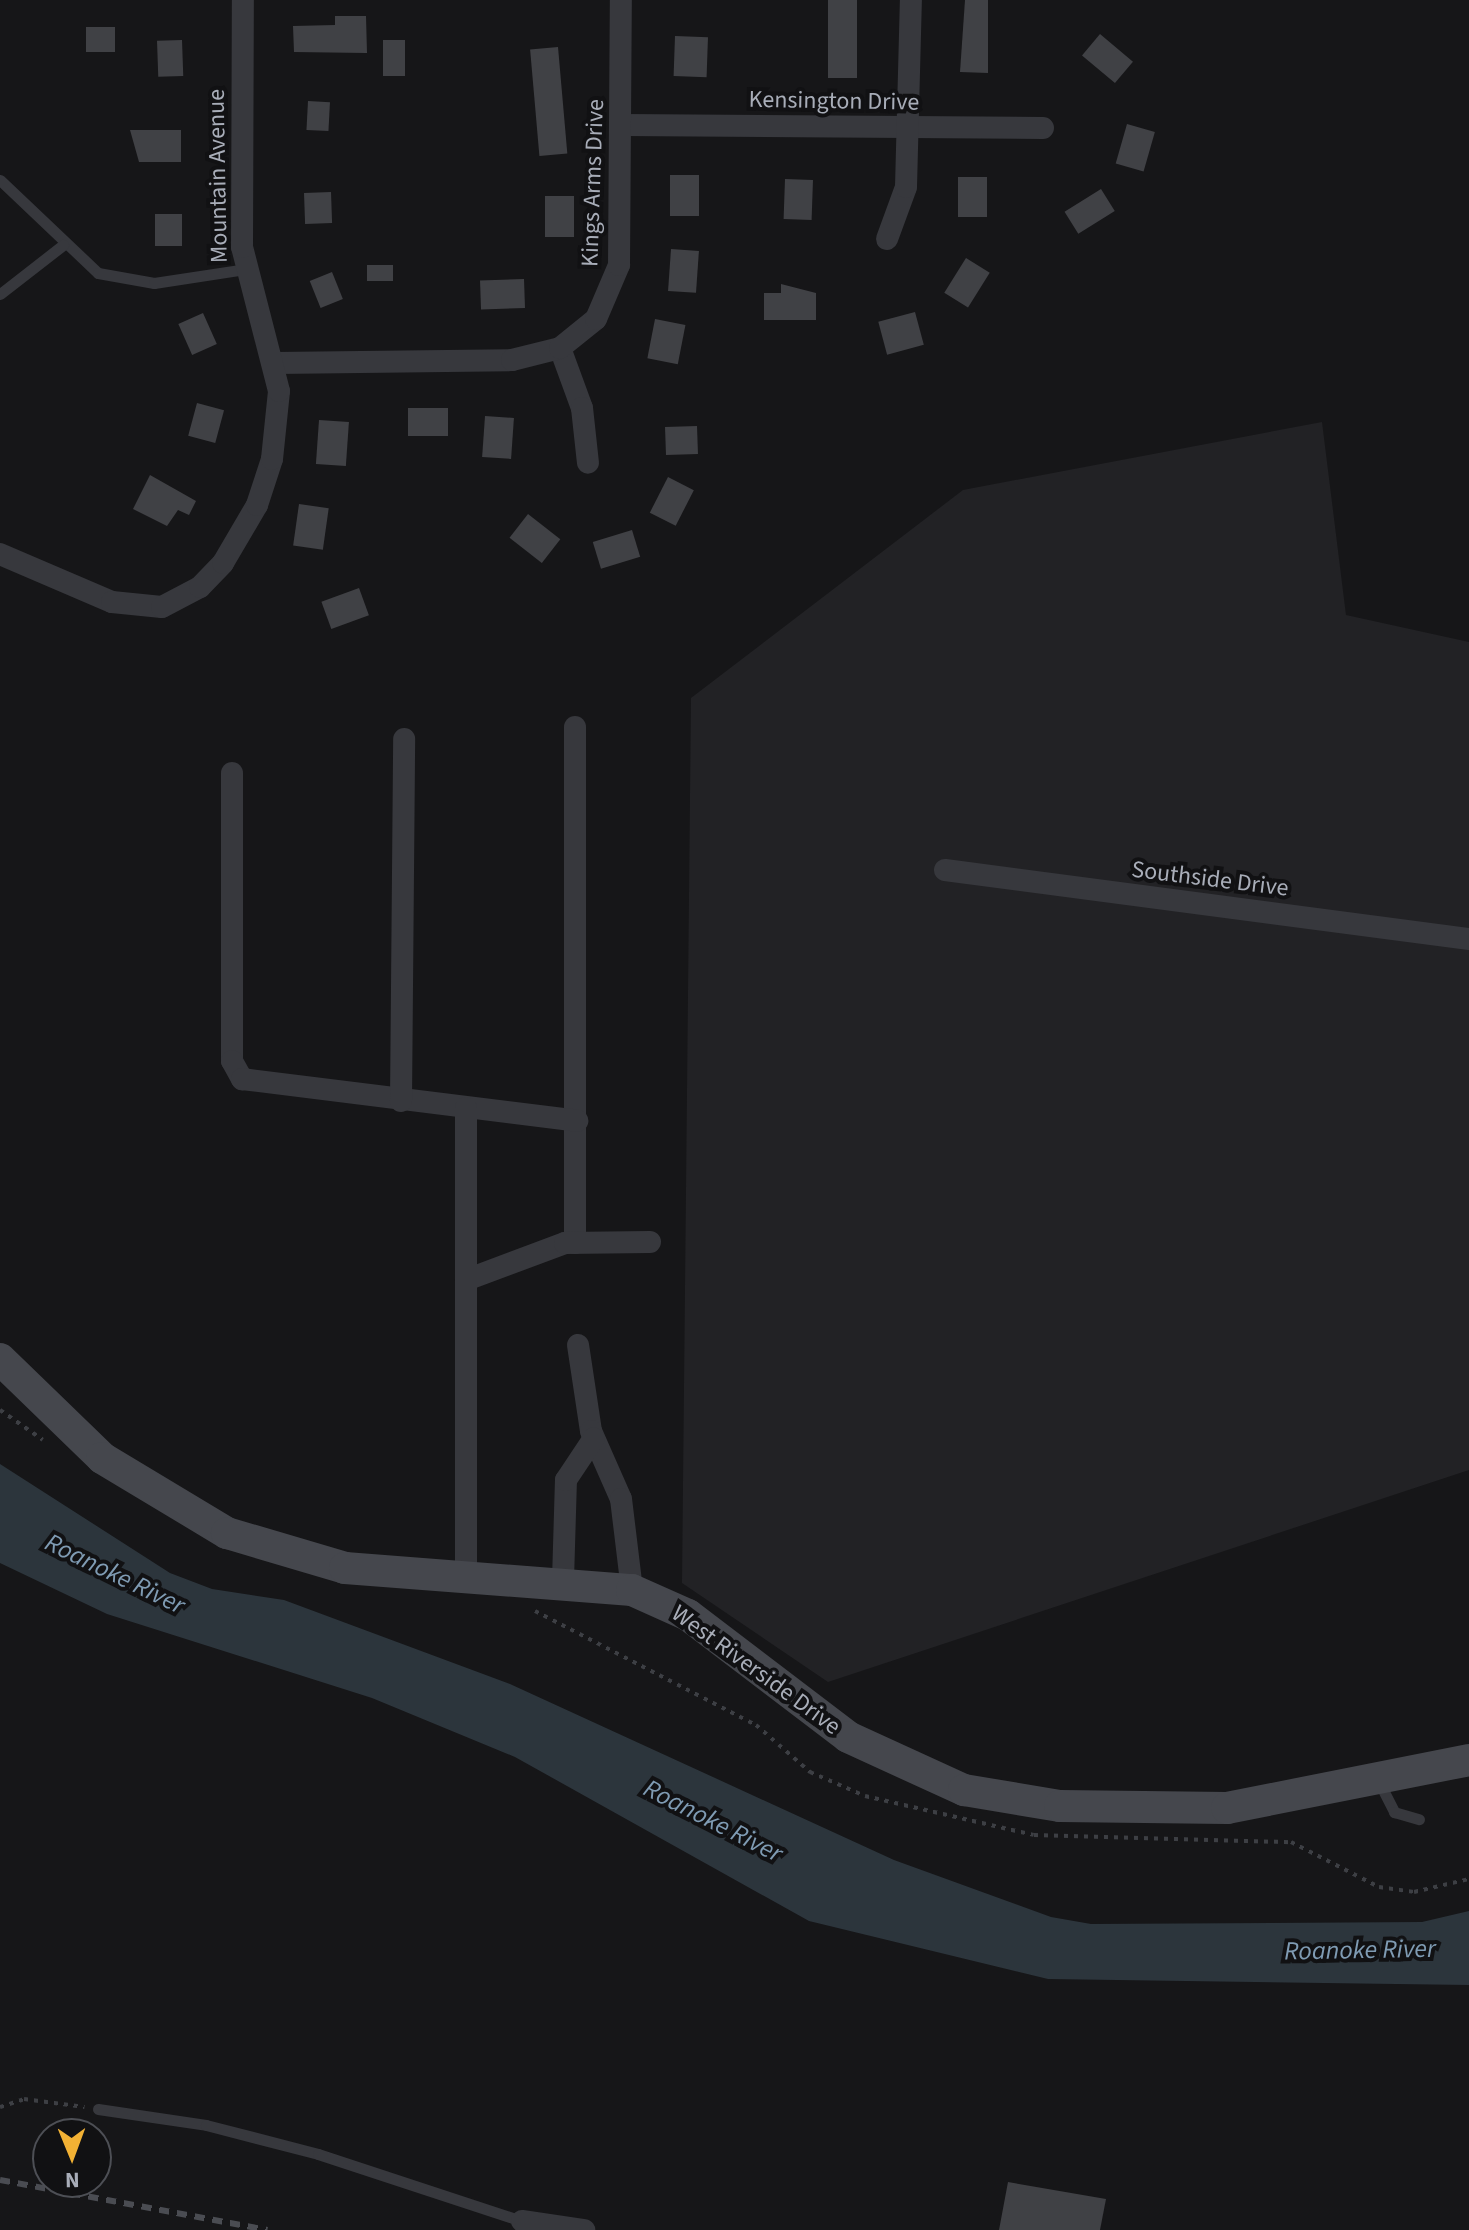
<!DOCTYPE html>
<style>
body{margin:0}
#map{position:relative;width:1469px;height:2230px;overflow:hidden;background:#161618;font-family:"Source Sans 3",sans-serif}
div>[style]{position:absolute}
.built>*{inset:0;background:#222225}
.water>*{inset:0;background:#2c353c}
.building>*{inset:0;background:#404145;transform-origin:0 0}
.path>*{height:4px;margin-top:-2px;transform-origin:0;background:repeating-linear-gradient(90deg,#3d3f44 0 4px,transparent 0 10px)}
.lane>*{height:11px;margin:-5.5px;padding:0 5.5px;transform-origin:5.5px;border-radius:5.5px;background:#37383d}
.street>*{height:22px;margin:-11px;padding:0 11px;transform-origin:11px;border-radius:11px;background:#37383d}
.secondary>*{height:32px;margin:-16px;padding:0 16px;transform-origin:16px;border-radius:16px;background:#45474d}
.rail>*{height:6px;margin-top:-3px;transform-origin:0;background:repeating-linear-gradient(90deg,#4a4c52 0 10px,transparent 0 18px)}
span{translate:-50% -50%;white-space:nowrap;text-align:center;line-height:1.15;-webkit-text-stroke:8px #111113;paint-order:stroke}
.street-label{font-size:24px;color:#a8adb8}
.water-label{font-size:26px;color:#7f9bb3;font-style:italic}
.north{position:absolute;left:32px;top:2118px;width:80px;height:80px;box-sizing:border-box;background:#111113;border:2px solid #4d4f55;border-radius:50%;rotate:179deg;font-size:22px;font-weight:700;line-height:32px;text-align:center;color:#a8adb8}
.north::after{content:'';display:block;margin:auto;width:28px;height:36px;background:#f2b134;clip-path:polygon(50% 0,100% 100%,50% 72%,0 100%)}
</style>
<div id="map">
<div class="built">
<div style="clip-path:polygon(1322px 422px,1346px 615px,1469px 642px,1469px 1470px,828px 1682px,682px 1583px,691px 698px,963px 490px)"></div>
</div>
<div class="water">
<div style="clip-path:polygon(0 1464px,170px 1573px,212px 1589px,284px 1600px,510px 1684px,894px 1860px,1051px 1917px,1091px 1924px,1422px 1922px,1469px 1911px,1469px 1985px,1048px 1979px,809px 1921px,515px 1757px,372px 1698px,107px 1614px,0 1563px)"></div>
</div>
<div class="building">
<div style="left:828px;top:0;width:29px;height:78px"></div>
<div style="clip-path:polygon(965px 0,988px 0,988px 73px,960px 72px)"></div>
<div style="clip-path:polygon(335px 16px,366px 16px,367px 53px,294px 52px,293px 26px,335px 25px)"></div>
<div style="left:115px;top:27px;width:25px;height:29px;rotate:90deg"></div>
<div style="left:1100px;top:34px;width:43px;height:28px;rotate:40deg"></div>
<div style="left:675px;top:36px;width:33px;height:40px;rotate:2deg"></div>
<div style="left:182px;top:40px;width:36px;height:25px;rotate:88deg"></div>
<div style="left:383px;top:40px;width:22px;height:36px"></div>
<div style="left:558px;top:47px;width:107px;height:28px;rotate:85deg"></div>
<div style="left:308px;top:101px;width:22px;height:29px;rotate:3deg"></div>
<div style="left:1127px;top:124px;width:29px;height:41px;rotate:16deg"></div>
<div style="clip-path:polygon(130px 130px,181px 130px,181px 162px,139px 162px)"></div>
<div style="left:670px;top:175px;width:29px;height:41px"></div>
<div style="left:958px;top:177px;width:29px;height:40px"></div>
<div style="left:785px;top:179px;width:28px;height:40px;rotate:2deg"></div>
<div style="left:1101px;top:189px;width:26px;height:43px;rotate:58deg"></div>
<div style="left:331px;top:192px;width:31px;height:27px;rotate:88deg"></div>
<div style="left:545px;top:196px;width:29px;height:41px"></div>
<div style="left:155px;top:214px;width:27px;height:32px"></div>
<div style="left:671px;top:249px;width:28px;height:42px;rotate:4deg"></div>
<div style="left:966px;top:258px;width:28px;height:41px;rotate:32deg"></div>
<div style="left:367px;top:265px;width:26px;height:16px"></div>
<div style="left:332px;top:272px;width:29px;height:24px;rotate:68deg"></div>
<div style="left:524px;top:279px;width:29px;height:44px;rotate:88deg"></div>
<div style="clip-path:polygon(781px 284px,816px 293px,816px 320px,764px 320px,764px 293px,781px 293px)"></div>
<div style="left:915px;top:312px;width:34px;height:38px;rotate:75deg"></div>
<div style="left:203px;top:313px;width:34px;height:27px;rotate:66deg"></div>
<div style="left:655px;top:319px;width:31px;height:40px;rotate:11deg"></div>
<div style="left:197px;top:403px;width:28px;height:34px;rotate:15deg"></div>
<div style="left:408px;top:408px;width:40px;height:28px"></div>
<div style="left:485px;top:416px;width:29px;height:41px;rotate:4deg"></div>
<div style="left:319px;top:420px;width:30px;height:44px;rotate:4deg"></div>
<div style="left:697px;top:426px;width:28px;height:32px;rotate:88deg"></div>
<div style="clip-path:polygon(150px 475px,196px 501px,189px 515px,178px 510px,167px 526px,133px 509px)"></div>
<div style="left:668px;top:477px;width:29px;height:40px;rotate:27deg"></div>
<div style="left:299px;top:504px;width:30px;height:42px;rotate:8deg"></div>
<div style="left:528px;top:514px;width:41px;height:30px;rotate:38deg"></div>
<div style="left:632px;top:530px;width:28px;height:41px;rotate:73deg"></div>
<div style="left:359px;top:588px;width:29px;height:40px;rotate:70deg"></div>
<div style="clip-path:polygon(1008px 2182px,1106px 2199px,1100px 2230px,999px 2230px)"></div>
</div>
<div class="path">
<div style="left:0;top:1410px;width:52px;rotate:34.9deg"></div>
<div style="left:535px;top:1611px;width:249px;rotate:27.3deg"></div>
<div style="left:756px;top:1725px;width:72px;rotate:41deg"></div>
<div style="left:810px;top:1772px;width:60px;rotate:23.6deg"></div>
<div style="left:865px;top:1796px;width:173px;rotate:13deg"></div>
<div style="left:1034px;top:1835px;width:257px;rotate:1.6deg"></div>
<div style="left:1291px;top:1842px;width:99px;rotate:27.1deg"></div>
<div style="left:1379px;top:1887px;width:35px;rotate:8deg"></div>
<div style="left:1414px;top:1892px;width:57px;rotate:-13.3deg"></div>
<div style="left:0;top:2107px;width:25px;rotate:-18deg"></div>
<div style="left:24px;top:2099px;width:61px;rotate:7.6deg"></div>
</div>
<div class="lane">
<div style="left:0;top:180px;width:135px;rotate:43.5deg"></div>
<div style="left:98px;top:273px;width:57px;rotate:10.1deg"></div>
<div style="left:154px;top:283px;width:92px;rotate:-8.7deg"></div>
<div style="left:0;top:294px;width:80px;rotate:-37.9deg"></div>
<div style="left:1379px;top:1782px;width:34px;rotate:63deg"></div>
<div style="left:1394px;top:1812px;width:26px;rotate:16deg"></div>
<div style="left:98px;top:2109px;width:109px;rotate:8.4deg"></div>
<div style="left:206px;top:2125px;width:116px;rotate:14.5deg"></div>
<div style="left:318px;top:2154px;width:215px;rotate:18.2deg"></div>
</div>
<div class="street">
<div style="left:623px;top:125px;width:420px;rotate:0.4deg"></div>
<div style="left:887px;top:239px;width:55px;rotate:-69.9deg"></div>
<div style="left:906px;top:187px;width:187px;rotate:-88.5deg"></div>
<div style="left:560px;top:348px;width:64px;rotate:69.9deg"></div>
<div style="left:582px;top:408px;width:55px;rotate:83.8deg"></div>
<div style="left:276px;top:363px;width:236px;rotate:-0.7deg"></div>
<div style="left:512px;top:360px;width:49px;rotate:-14deg"></div>
<div style="left:560px;top:348px;width:46px;rotate:-38.9deg"></div>
<div style="left:596px;top:319px;width:59px;rotate:-66.9deg"></div>
<div style="left:619px;top:265px;width:265px;rotate:-89.6deg"></div>
<div style="left:0;top:554px;width:122px;rotate:23.2deg"></div>
<div style="left:112px;top:602px;width:50px;rotate:5.7deg"></div>
<div style="left:162px;top:607px;width:43px;rotate:-27.8deg"></div>
<div style="left:200px;top:587px;width:33px;rotate:-46deg"></div>
<div style="left:223px;top:563px;width:67px;rotate:-59.6deg"></div>
<div style="left:257px;top:505px;width:48px;rotate:-71.9deg"></div>
<div style="left:272px;top:459px;width:68px;rotate:-84.1deg"></div>
<div style="left:279px;top:391px;width:149px;rotate:-104.4deg"></div>
<div style="left:242px;top:247px;width:247px;rotate:-89.8deg"></div>
<div style="left:575px;top:727px;width:516px;rotate:90deg"></div>
<div style="left:232px;top:773px;width:288px;rotate:90deg"></div>
<div style="left:232px;top:1061px;width:21px;rotate:61deg"></div>
<div style="left:242px;top:1079px;width:338px;rotate:7.1deg"></div>
<div style="left:945px;top:870px;width:529px;rotate:7.5deg"></div>
<div style="left:401px;top:1101px;width:362px;rotate:-89.5deg"></div>
<div style="left:466px;top:1280px;width:106px;rotate:-20.5deg"></div>
<div style="left:565px;top:1243px;width:85px;rotate:-0.7deg"></div>
<div style="left:578px;top:1345px;width:87px;rotate:81.4deg"></div>
<div style="left:591px;top:1431px;width:74px;rotate:66.2deg"></div>
<div style="left:621px;top:1499px;width:92px;rotate:83.1deg"></div>
<div style="left:466px;top:1579px;width:471px;rotate:-90deg"></div>
<div style="left:563px;top:1580px;width:100px;rotate:-88.3deg"></div>
<div style="left:566px;top:1480px;width:50px;rotate:-56.3deg"></div>
<div style="left:522px;top:2221px;width:63px;rotate:8.3deg"></div>
</div>
<div class="secondary">
<div style="left:0;top:1359px;width:142px;rotate:44.1deg"></div>
<div style="left:102px;top:1458px;width:146px;rotate:31deg"></div>
<div style="left:227px;top:1533px;width:123px;rotate:16.5deg"></div>
<div style="left:345px;top:1568px;width:288px;rotate:4.4deg"></div>
<div style="left:632px;top:1590px;width:61px;rotate:24.1deg"></div>
<div style="left:688px;top:1615px;width:201px;rotate:37.3deg"></div>
<div style="left:848px;top:1737px;width:128px;rotate:24.6deg"></div>
<div style="left:964px;top:1790px;width:97px;rotate:9.5deg"></div>
<div style="left:1060px;top:1806px;width:167px;rotate:0.7deg"></div>
<div style="left:1227px;top:1808px;width:247px;rotate:-11.2deg"></div>
</div>
<div class="rail">
<div style="left:0;top:2180px;width:272px;rotate:10.6deg"></div>
</div>
<div class="street-label">
<span style="left:834px;top:101px;rotate:1deg">Kensington Drive</span>
<span style="left:218px;top:176px;rotate:-91deg">Mountain Avenue</span>
<span style="left:593px;top:183px;rotate:-88deg">Kings Arms Drive</span>
<span style="left:1210px;top:879px;rotate:7deg">Southside Drive</span>
<span style="left:756px;top:1670px;rotate:36deg">West Riverside Drive</span>
</div>
<div class="water-label">
<span style="left:115px;top:1574px;rotate:26deg">Roanoke River</span>
<span style="left:713px;top:1821px;rotate:27deg">Roanoke River</span>
<span style="left:1360px;top:1950px;rotate:-1deg">Roanoke River</span>
</div>
<div class="north">N</div>
</div>
